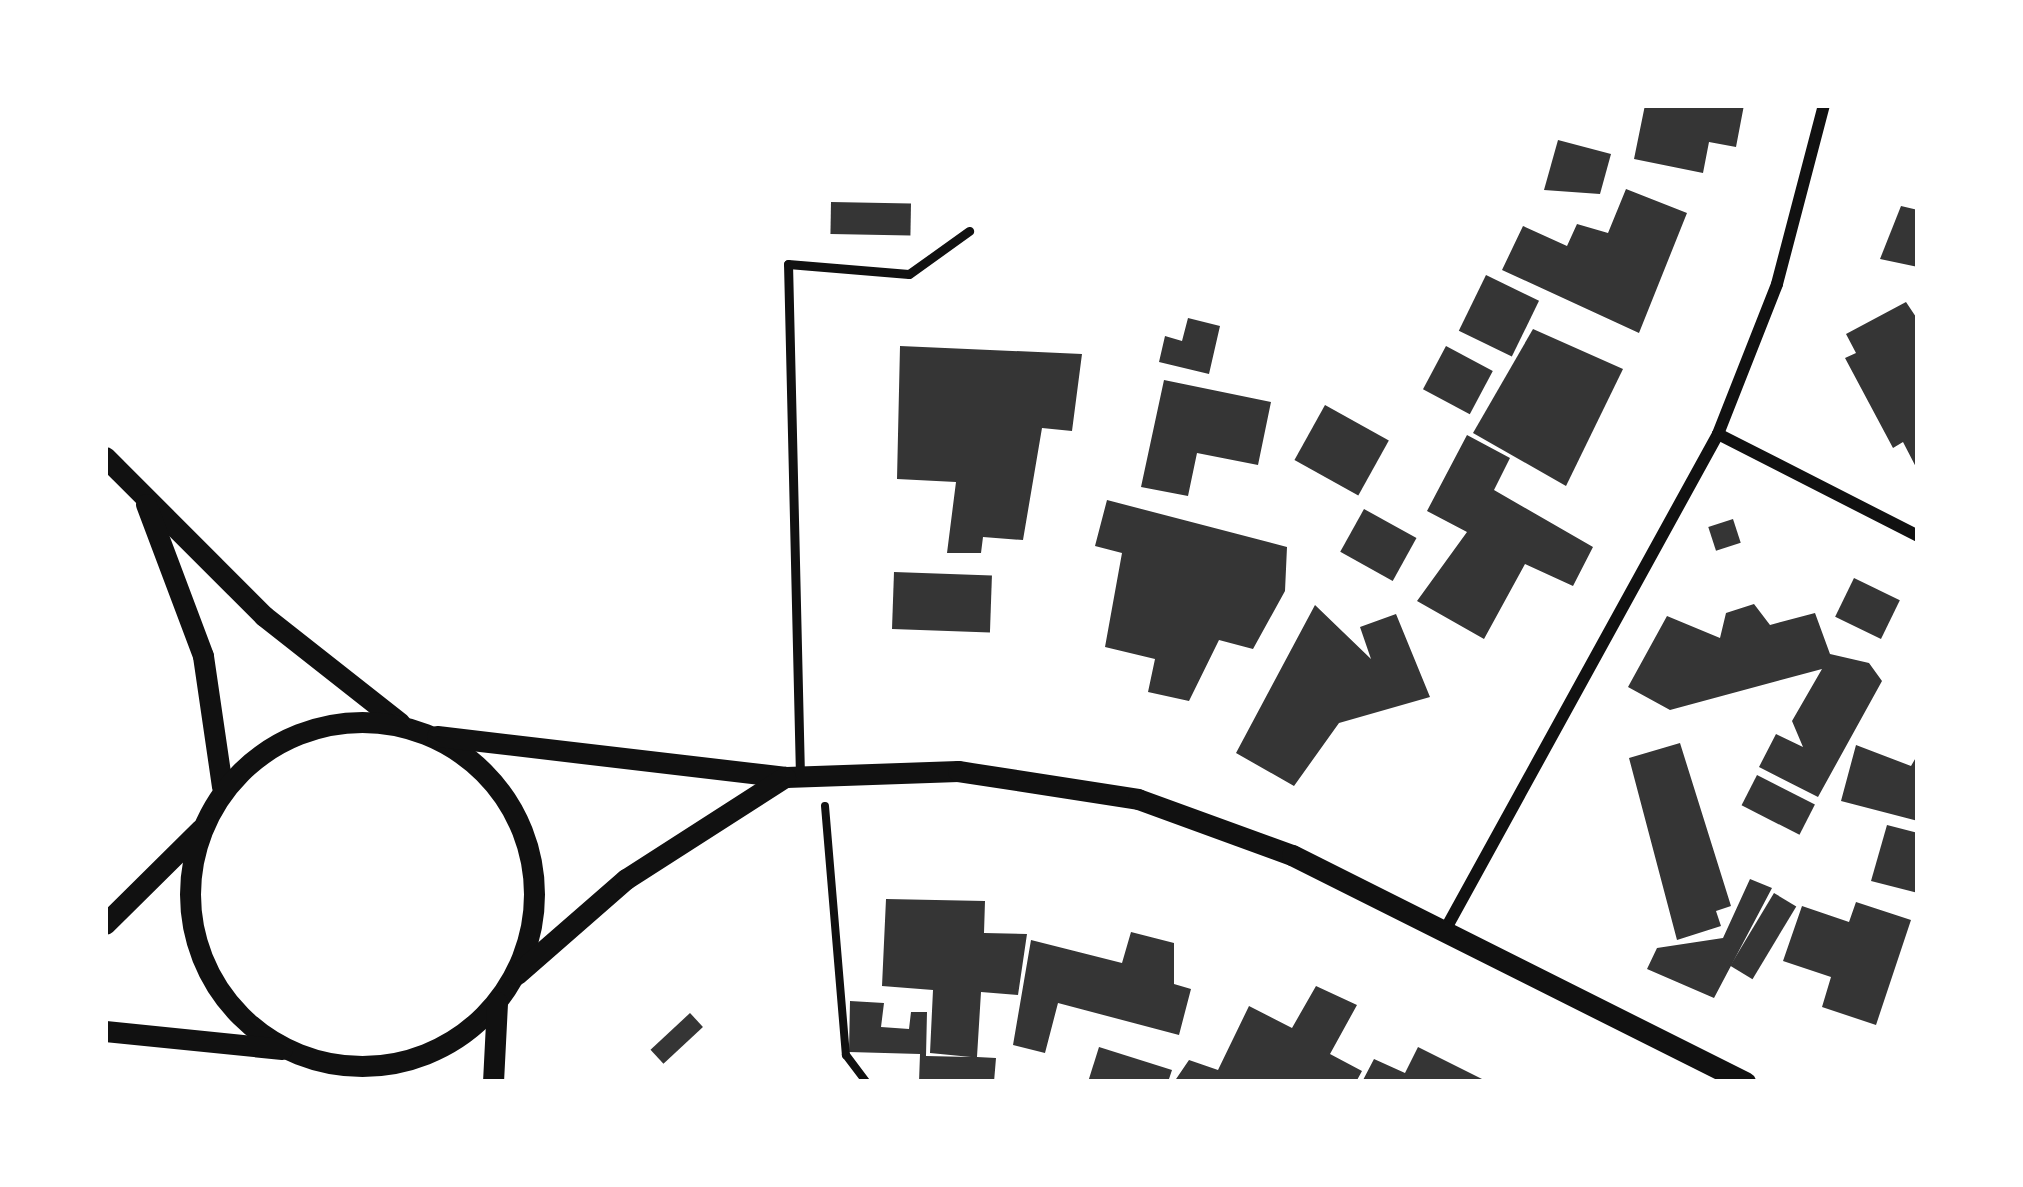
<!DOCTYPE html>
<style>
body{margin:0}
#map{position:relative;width:2023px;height:1187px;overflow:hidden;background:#fff;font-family:"Zilla Slab",serif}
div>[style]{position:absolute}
.building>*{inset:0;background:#353535;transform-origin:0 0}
.path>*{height:8px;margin:-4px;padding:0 4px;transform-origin:4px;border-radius:4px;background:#111}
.service>*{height:9px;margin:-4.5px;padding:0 4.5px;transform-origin:4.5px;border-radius:4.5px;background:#111}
.minor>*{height:12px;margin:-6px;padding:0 6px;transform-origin:6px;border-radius:6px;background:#111}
.tertiary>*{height:21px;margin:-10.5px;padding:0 10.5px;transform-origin:10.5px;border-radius:10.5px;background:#111}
.tertiary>.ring{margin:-10.5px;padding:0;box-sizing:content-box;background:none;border:21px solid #111;border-radius:50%}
span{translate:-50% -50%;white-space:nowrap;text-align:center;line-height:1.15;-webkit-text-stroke:12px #fff;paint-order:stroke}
.frame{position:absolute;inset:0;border:108px solid #fff;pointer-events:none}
</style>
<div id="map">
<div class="building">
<div style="clip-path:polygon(1645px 105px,1744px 105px,1736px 147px,1709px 142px,1703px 173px,1634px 159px)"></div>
<div style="clip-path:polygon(1558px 140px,1611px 154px,1600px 194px,1544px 190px)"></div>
<div style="clip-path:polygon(1626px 189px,1687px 213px,1639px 333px,1502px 270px,1523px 226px,1567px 246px,1577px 224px,1608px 233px)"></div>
<div style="left:831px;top:202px;width:80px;height:32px;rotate:1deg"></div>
<div style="clip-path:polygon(1901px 206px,1918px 210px,1918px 267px,1880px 259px)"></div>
<div style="left:1486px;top:275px;width:59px;height:62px;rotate:26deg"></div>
<div style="clip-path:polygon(1906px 302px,1918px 320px,1918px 471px,1903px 442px,1893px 448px,1845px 358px,1856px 353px,1846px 334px)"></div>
<div style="clip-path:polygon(1188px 318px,1220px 326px,1209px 374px,1159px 362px,1165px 336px,1182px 341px)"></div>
<div style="clip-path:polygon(1533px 329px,1623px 369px,1566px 486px,1473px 433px)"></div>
<div style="clip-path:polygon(900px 346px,1082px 354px,1072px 431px,1042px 428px,1023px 540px,983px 537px,981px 553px,947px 553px,956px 482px,897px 479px)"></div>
<div style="left:1446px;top:346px;width:53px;height:49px;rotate:28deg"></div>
<div style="clip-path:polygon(1164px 380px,1271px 402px,1258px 465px,1197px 453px,1188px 496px,1141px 487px)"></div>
<div style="left:1325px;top:405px;width:73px;height:63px;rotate:29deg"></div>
<div style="clip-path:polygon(1467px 435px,1510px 458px,1494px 490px,1593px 547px,1573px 586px,1525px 564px,1484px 639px,1417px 601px,1467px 532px,1427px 511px)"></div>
<div style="clip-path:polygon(1107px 500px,1287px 547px,1285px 591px,1253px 649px,1219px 640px,1189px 701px,1148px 692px,1155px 659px,1105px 647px,1122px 553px,1095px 546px)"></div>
<div style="left:1364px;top:509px;width:60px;height:49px;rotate:29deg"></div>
<div style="left:1733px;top:519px;width:25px;height:26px;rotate:72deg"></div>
<div style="left:894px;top:572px;width:98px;height:57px;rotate:2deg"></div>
<div style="left:1854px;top:578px;width:51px;height:43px;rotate:26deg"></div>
<div style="clip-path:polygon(1754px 604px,1770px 625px,1815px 613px,1830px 654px,1869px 663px,1882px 681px,1818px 797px,1759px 767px,1776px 734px,1803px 747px,1792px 721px,1822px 669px,1670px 710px,1628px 687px,1667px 616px,1720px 638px,1726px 613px)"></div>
<div style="clip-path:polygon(1315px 605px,1371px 659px,1360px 627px,1396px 614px,1430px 697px,1339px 723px,1294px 786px,1236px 753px)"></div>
<div style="clip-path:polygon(1680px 743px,1731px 906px,1716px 911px,1721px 926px,1677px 940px,1629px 758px)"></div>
<div style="clip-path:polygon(1856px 745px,1911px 766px,1918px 754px,1918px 821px,1841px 801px)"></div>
<div style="left:1757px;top:775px;width:65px;height:34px;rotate:27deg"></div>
<div style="clip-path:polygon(1887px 825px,1918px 833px,1918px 893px,1871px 881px)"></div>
<div style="clip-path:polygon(1750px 879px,1772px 888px,1714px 998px,1647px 969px,1657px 948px,1723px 938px)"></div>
<div style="left:1774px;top:893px;width:26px;height:85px;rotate:31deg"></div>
<div style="clip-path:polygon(886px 899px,985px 901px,984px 933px,1027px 934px,1018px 995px,981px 992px,977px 1057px,996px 1058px,994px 1082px,919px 1082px,920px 1054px,849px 1052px,850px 1001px,884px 1003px,881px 1027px,909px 1029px,911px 1012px,927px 1012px,926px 1056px,971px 1057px,930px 1053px,933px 990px,882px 986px)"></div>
<div style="clip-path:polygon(1856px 902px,1911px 920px,1876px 1025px,1822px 1007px,1831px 977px,1783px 961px,1802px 906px,1849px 922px)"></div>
<div style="clip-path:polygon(1131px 932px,1174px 943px,1174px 984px,1191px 989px,1179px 1035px,1058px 1003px,1045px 1053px,1013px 1045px,1031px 940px,1122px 963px)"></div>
<div style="clip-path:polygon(1316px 986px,1357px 1005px,1330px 1054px,1362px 1071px,1356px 1082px,1174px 1082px,1189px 1060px,1218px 1070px,1249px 1006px,1292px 1028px)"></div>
<div style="left:690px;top:1013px;width:19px;height:54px;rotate:47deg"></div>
<div style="clip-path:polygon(1099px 1047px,1172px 1070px,1168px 1082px,1088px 1082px)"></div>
<div style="clip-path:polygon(1418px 1047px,1488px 1082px,1362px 1082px,1374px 1059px,1405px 1073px)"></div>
</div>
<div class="path">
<div style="left:825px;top:806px;width:250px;rotate:85.2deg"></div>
<div style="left:846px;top:1055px;width:34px;rotate:53deg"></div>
</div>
<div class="service">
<div style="left:800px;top:776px;width:512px;rotate:-91.34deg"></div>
<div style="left:788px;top:264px;width:121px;rotate:4.7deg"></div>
<div style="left:909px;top:274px;width:74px;rotate:-35.6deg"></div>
</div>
<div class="minor">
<div style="left:1718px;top:434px;width:225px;rotate:27deg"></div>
<div style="left:1444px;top:932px;width:568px;rotate:-61.18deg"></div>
<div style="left:1718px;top:434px;width:161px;rotate:-68.5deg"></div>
<div style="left:1777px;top:284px;width:185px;rotate:-75.3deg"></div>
</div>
<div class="tertiary">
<div style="left:105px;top:457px;width:225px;rotate:45deg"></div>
<div style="left:264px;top:616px;width:173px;rotate:38.2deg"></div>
<div style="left:146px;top:504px;width:162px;rotate:69.4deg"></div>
<div style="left:203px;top:656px;width:132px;rotate:81.7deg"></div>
<div class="ring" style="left:190px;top:722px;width:323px;height:323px"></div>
<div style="left:437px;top:736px;width:351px;rotate:6.7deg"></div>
<div style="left:786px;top:777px;width:172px;rotate:-2deg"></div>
<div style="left:958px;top:771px;width:182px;rotate:8.8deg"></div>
<div style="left:1138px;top:799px;width:164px;rotate:20deg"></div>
<div style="left:1292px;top:855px;width:507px;rotate:26.62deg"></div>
<div style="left:105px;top:924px;width:135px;rotate:-44.7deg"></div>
<div style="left:517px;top:974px;width:145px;rotate:-41.1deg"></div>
<div style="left:626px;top:879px;width:189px;rotate:-32.7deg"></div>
<div style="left:105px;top:1031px;width:178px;rotate:5.8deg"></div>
<div style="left:493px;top:1082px;width:80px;rotate:-87.1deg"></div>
</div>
<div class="frame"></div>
</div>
